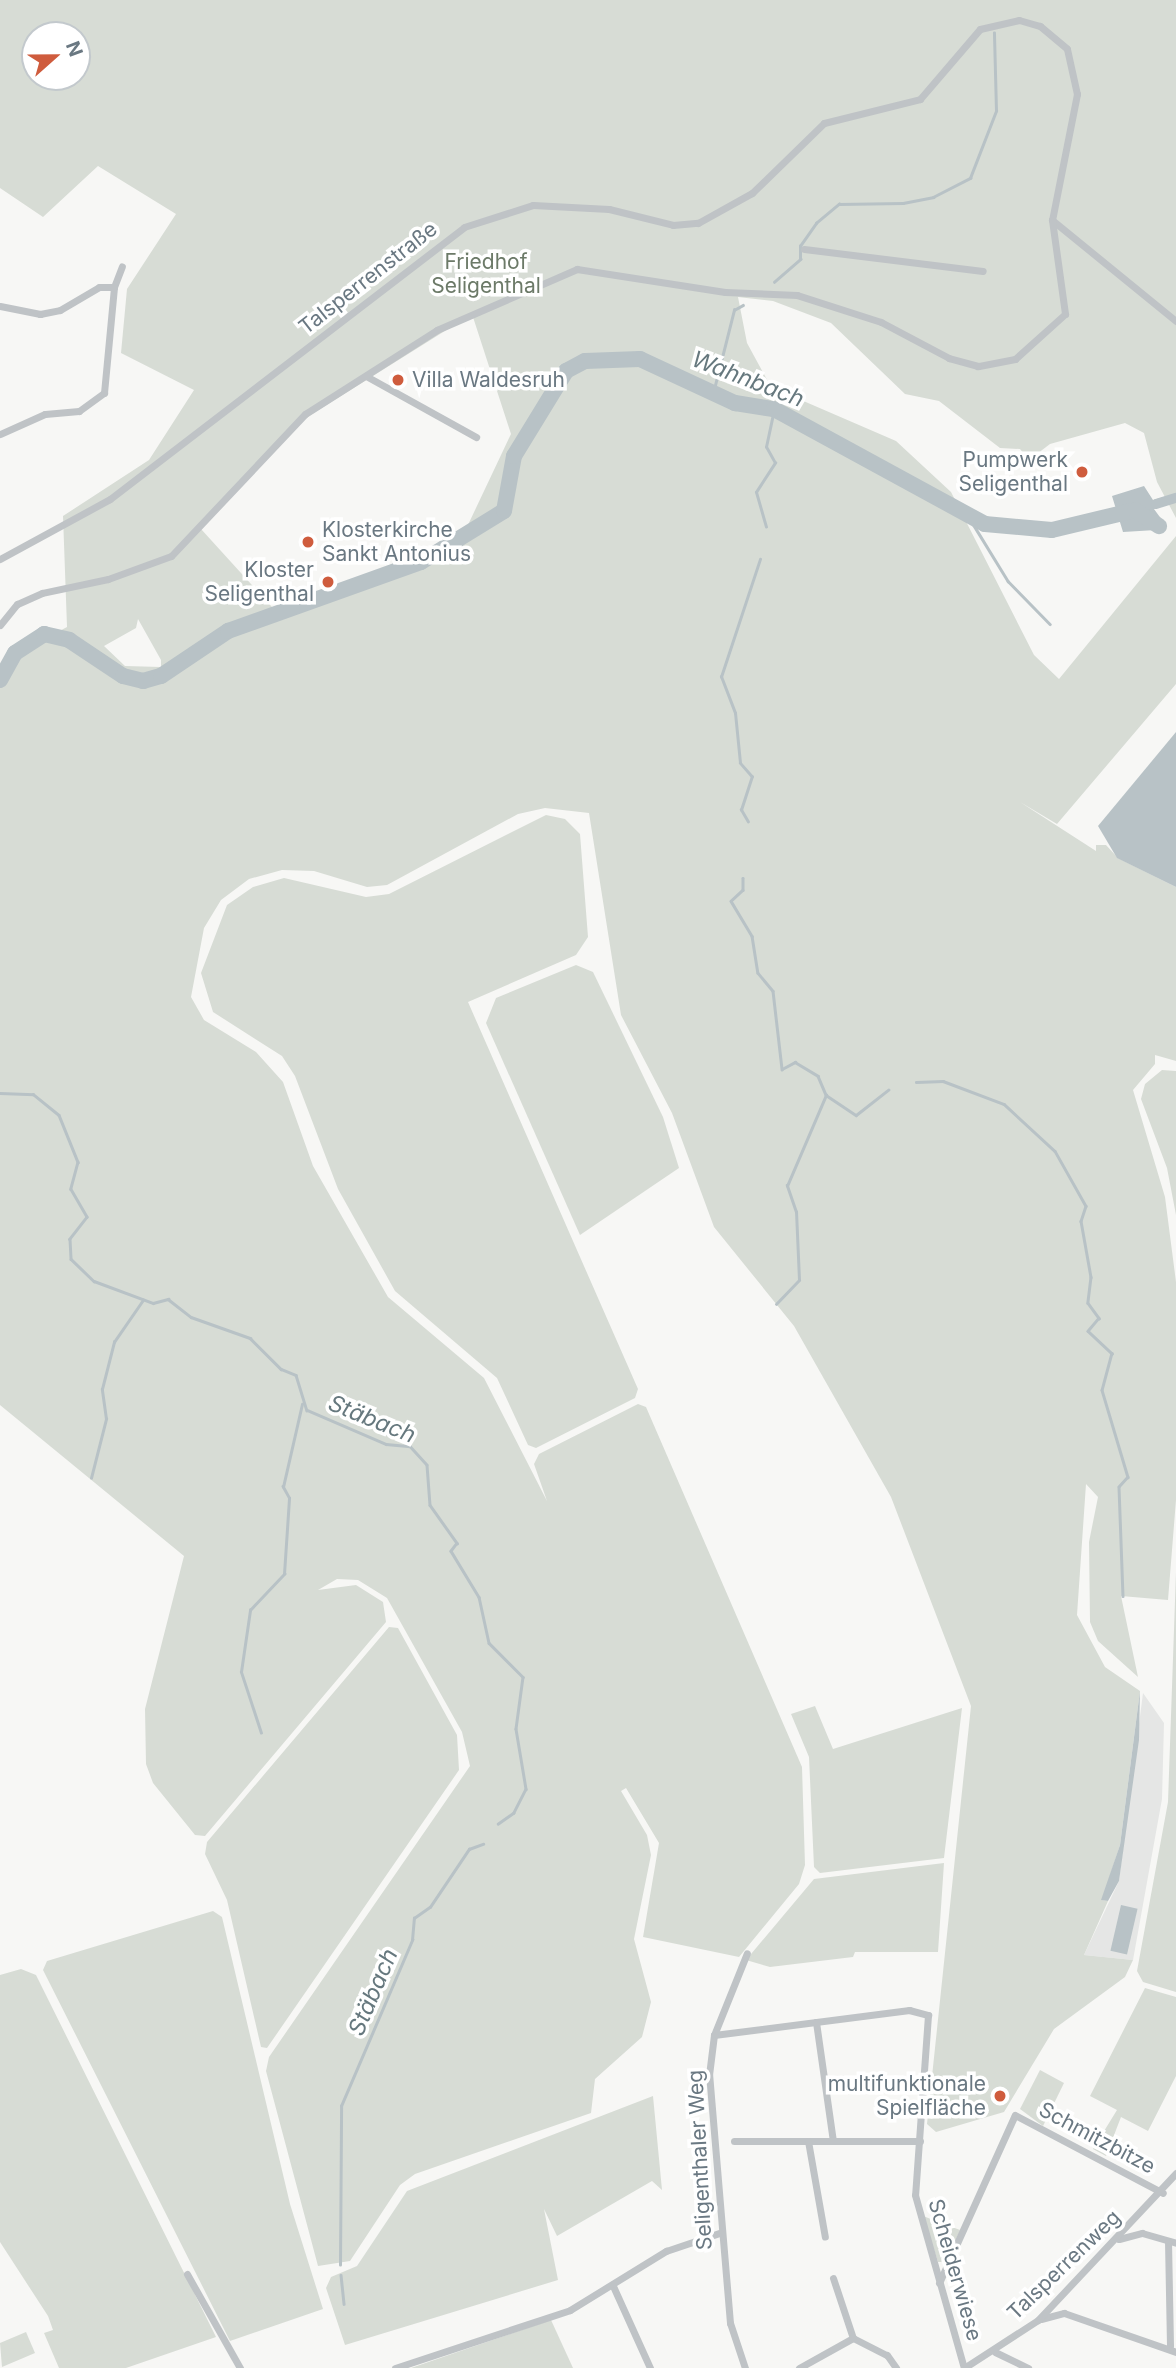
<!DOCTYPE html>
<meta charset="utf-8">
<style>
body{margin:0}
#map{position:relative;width:1176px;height:2368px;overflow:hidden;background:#f7f7f5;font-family:Inter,sans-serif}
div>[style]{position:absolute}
.built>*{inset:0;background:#e5e6e5}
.green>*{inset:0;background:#d7dcd5}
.water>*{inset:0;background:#b8c2c6;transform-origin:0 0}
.stream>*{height:2.5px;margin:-1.25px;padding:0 1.25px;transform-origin:1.25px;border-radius:1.25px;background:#b8c2c6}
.canal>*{height:10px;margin:-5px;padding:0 5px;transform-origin:5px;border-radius:5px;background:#b8c2c6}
.river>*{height:16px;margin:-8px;padding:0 8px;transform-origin:8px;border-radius:8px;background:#b8c2c6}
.minor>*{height:7px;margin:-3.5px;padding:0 3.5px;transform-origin:3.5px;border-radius:3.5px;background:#bfc3c6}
.dots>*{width:19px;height:19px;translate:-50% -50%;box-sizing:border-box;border:4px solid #fff;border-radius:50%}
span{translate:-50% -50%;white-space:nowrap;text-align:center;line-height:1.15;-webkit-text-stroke:7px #fff;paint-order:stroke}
.park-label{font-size:21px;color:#6c7a68}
.street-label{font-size:21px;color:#6a7882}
.poi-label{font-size:21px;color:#6a7882}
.left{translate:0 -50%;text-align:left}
.right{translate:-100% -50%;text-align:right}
.water-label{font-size:23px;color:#66787e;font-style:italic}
.north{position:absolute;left:21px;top:21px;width:70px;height:70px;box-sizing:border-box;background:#fff;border:2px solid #c3c9cd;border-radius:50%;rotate:69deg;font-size:19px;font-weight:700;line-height:28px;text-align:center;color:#6a7882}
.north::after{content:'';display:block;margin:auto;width:24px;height:32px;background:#cf5c3d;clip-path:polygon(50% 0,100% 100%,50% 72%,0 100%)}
</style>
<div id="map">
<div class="built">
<div style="clip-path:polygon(1143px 1693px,1164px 1723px,1162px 1799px,1133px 1960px,1084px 1955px,1119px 1881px)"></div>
</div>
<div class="green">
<div style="clip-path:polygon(evenodd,0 0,1176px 0,1176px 518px,1157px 482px,1144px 433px,1125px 423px,1050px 444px,1029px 460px,1020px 449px,1000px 448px,939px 401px,905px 394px,831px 323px,773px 301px,738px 297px,747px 343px,771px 387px,896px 441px,951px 492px,1034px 655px,1059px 679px,1176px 536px,1176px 684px,1057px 824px,1020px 802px,1096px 851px,1096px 845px,1106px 845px,1118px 858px,1176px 887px,1176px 1061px,1155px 1055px,1155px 1064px,1133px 1090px,1165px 1197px,1176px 1282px,1176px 1500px,1168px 1600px,1121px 1596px,1138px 1677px,1098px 1641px,1090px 1622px,1089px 1542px,1098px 1497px,1086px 1484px,1077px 1615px,1105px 1667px,1140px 1691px,1120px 1845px,1102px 1900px,1108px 1901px,1084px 1955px,1133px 1960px,1125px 1977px,1054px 2029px,1004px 2112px,936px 2132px,927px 2124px,971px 1706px,891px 1497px,794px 1326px,714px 1227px,672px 1113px,621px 1015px,589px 813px,545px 808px,518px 814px,387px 885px,367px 887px,314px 871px,282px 870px,249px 879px,221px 900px,204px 928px,191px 997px,204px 1020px,256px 1052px,283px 1082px,313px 1166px,388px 1297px,484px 1378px,547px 1501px,534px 1464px,539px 1454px,638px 1404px,646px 1407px,802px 1767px,805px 1865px,799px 1884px,739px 1957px,643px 1937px,659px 1843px,626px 1788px,621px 1791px,647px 1835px,651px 1855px,634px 1939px,651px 2002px,642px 2037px,595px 2079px,591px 2113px,415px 2174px,400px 2185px,350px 2261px,318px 2266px,266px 2071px,269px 2057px,470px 1766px,462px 1732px,387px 1598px,358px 1580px,337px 1579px,318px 1590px,356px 1585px,383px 1602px,386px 1622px,205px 1836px,195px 1835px,153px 1783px,146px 1764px,145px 1709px,184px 1556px,0 1405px,0 673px,26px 649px,67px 627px,63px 516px,149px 460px,194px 390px,121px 353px,127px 289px,176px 214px,98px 166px,43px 217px,0 188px,0 0,35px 35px,77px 35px,77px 77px,35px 77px,35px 35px,0 0,472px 314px,511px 434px,467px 527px,406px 569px,281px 617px,201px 529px,301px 421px,472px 314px,0 0,138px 619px,161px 660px,161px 667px,125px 666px,104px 646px,136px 628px,138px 619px)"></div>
<div style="clip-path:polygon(546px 815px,565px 819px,580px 834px,588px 937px,576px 955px,468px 1002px,638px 1389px,635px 1398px,536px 1448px,528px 1445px,497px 1378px,395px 1291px,338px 1189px,295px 1076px,282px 1056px,213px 1012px,201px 973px,227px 905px,253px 887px,284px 878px,366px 897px,389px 894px)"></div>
<div style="clip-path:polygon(576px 965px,593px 972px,663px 1117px,679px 1168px,580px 1235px,486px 1023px,496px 998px)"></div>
<div style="clip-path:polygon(1162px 1070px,1176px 1071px,1176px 1215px,1167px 1168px,1141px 1099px,1145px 1084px)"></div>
<div style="clip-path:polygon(1176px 1572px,1176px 1992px,1143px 1982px,1137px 1971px,1168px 1802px)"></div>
<div style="clip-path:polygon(389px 1627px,398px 1628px,457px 1735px,459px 1770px,267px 2048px,261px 2047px,227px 1900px,205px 1854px,207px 1842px)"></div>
<div style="clip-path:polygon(815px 1706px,833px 1749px,962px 1708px,944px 1858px,820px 1873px,814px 1867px,809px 1757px,791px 1714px)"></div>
<div style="clip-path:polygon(944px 1863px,938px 1952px,855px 1952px,853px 1957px,770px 1967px,746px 1960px,814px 1879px)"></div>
<div style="clip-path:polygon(213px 1911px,222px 1917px,290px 2204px,323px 2309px,230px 2341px,43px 1970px,47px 1961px)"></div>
<div style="clip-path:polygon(21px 1969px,36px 1975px,216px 2337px,126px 2368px,59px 2368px,44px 2333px,53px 2330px,48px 2316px,0 2242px,0 1975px)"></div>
<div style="clip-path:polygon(1145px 1988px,1176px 1997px,1176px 2076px,1148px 2131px,1121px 2117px,1106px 2156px,1093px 2149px,1117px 2110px,1090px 2096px)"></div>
<div style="clip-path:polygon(1040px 2070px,1064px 2083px,1043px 2126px,1020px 2109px)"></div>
<div style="clip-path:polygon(653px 2096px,662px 2190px,652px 2181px,557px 2236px,544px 2209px,558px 2280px,345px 2345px,326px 2288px,331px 2277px,357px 2266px,407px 2191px)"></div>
<div style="clip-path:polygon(923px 2216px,960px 2230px,946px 2262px,938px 2262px)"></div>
<div style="clip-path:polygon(551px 2320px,573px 2368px,411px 2368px)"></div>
<div style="clip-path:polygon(26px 2332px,35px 2353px,2px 2367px,0 2343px)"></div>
</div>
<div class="water">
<div style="clip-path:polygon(1144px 486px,1153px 500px,1164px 497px,1167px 504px,1154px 509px,1162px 520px,1156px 530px,1123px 532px,1112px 496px)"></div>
<div style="clip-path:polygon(1176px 732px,1176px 887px,1117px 858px,1098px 826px)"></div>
<div style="clip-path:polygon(1140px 1691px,1139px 1740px,1119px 1881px,1108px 1901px,1101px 1900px,1120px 1845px)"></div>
<div style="left:1121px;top:1905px;width:17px;height:47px;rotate:13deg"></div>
</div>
<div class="stream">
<div style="left:774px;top:282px;width:35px;rotate:-41deg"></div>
<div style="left:800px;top:259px;width:13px;rotate:-90deg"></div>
<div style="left:800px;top:246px;width:28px;rotate:-55deg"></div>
<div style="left:816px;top:223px;width:30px;rotate:-40deg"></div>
<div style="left:839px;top:204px;width:64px;rotate:-0.9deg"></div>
<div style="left:903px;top:203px;width:31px;rotate:-11deg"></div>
<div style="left:933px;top:197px;width:42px;rotate:-27.2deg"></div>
<div style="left:970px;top:178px;width:72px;rotate:-68.8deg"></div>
<div style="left:996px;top:111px;width:78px;rotate:-91.5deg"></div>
<div style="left:713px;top:393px;width:86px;rotate:-75.8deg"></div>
<div style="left:734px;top:310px;width:10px;rotate:-29deg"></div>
<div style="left:970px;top:519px;width:73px;rotate:58.5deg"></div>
<div style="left:1008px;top:581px;width:60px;rotate:45.7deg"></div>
<div style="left:766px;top:527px;width:36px;rotate:-106deg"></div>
<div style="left:756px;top:492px;width:35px;rotate:-57deg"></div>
<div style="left:775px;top:463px;width:18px;rotate:-119deg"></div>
<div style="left:766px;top:447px;width:39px;rotate:-78deg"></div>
<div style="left:748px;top:822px;width:14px;rotate:-120deg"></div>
<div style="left:741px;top:810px;width:35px;rotate:-72deg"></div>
<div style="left:752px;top:777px;width:18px;rotate:-131deg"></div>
<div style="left:740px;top:763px;width:50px;rotate:-95.7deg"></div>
<div style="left:735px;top:713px;width:39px;rotate:-111deg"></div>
<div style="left:721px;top:677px;width:124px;rotate:-71.7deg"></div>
<div style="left:743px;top:878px;width:12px;rotate:90deg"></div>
<div style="left:743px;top:890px;width:16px;rotate:137deg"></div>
<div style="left:731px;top:901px;width:41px;rotate:59deg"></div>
<div style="left:752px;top:936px;width:37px;rotate:81deg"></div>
<div style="left:758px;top:973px;width:23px;rotate:50deg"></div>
<div style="left:773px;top:991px;width:79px;rotate:83.4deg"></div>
<div style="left:782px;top:1069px;width:15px;rotate:-28deg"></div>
<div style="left:795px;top:1062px;width:27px;rotate:31deg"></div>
<div style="left:818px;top:1076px;width:21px;rotate:67deg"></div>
<div style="left:826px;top:1095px;width:36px;rotate:34deg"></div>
<div style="left:856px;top:1115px;width:41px;rotate:-38deg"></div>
<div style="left:916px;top:1082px;width:27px;rotate:-2deg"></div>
<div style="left:943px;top:1081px;width:65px;rotate:20.7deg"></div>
<div style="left:1004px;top:1104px;width:69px;rotate:42.7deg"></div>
<div style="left:1055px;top:1151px;width:63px;rotate:60.6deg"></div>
<div style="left:1086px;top:1206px;width:16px;rotate:108deg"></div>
<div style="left:1081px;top:1221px;width:57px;rotate:79.9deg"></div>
<div style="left:1091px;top:1277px;width:26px;rotate:97deg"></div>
<div style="left:1088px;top:1303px;width:19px;rotate:54deg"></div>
<div style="left:1099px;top:1318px;width:17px;rotate:130deg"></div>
<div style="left:1088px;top:1331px;width:33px;rotate:43deg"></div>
<div style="left:1112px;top:1353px;width:38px;rotate:105deg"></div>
<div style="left:1102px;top:1390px;width:91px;rotate:73.4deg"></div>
<div style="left:1128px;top:1477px;width:13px;rotate:132deg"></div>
<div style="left:1119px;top:1487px;width:109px;rotate:87.9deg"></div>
<div style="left:0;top:1093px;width:33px;rotate:2deg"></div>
<div style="left:33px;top:1094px;width:33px;rotate:39deg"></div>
<div style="left:59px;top:1115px;width:51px;rotate:68deg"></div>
<div style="left:78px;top:1162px;width:28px;rotate:105deg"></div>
<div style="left:71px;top:1189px;width:32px;rotate:60deg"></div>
<div style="left:87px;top:1217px;width:28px;rotate:128deg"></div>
<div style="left:70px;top:1239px;width:20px;rotate:87deg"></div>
<div style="left:71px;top:1259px;width:32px;rotate:44deg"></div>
<div style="left:94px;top:1281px;width:63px;rotate:20.4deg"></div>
<div style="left:153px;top:1303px;width:16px;rotate:-15deg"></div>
<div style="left:168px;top:1299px;width:29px;rotate:38deg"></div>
<div style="left:191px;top:1317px;width:63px;rotate:19.6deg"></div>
<div style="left:250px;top:1338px;width:44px;rotate:45deg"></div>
<div style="left:281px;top:1369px;width:16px;rotate:22deg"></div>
<div style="left:296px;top:1375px;width:37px;rotate:73deg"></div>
<div style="left:307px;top:1410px;width:86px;rotate:23.3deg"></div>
<div style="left:386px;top:1444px;width:24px;rotate:5deg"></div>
<div style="left:410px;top:1446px;width:25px;rotate:48deg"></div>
<div style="left:427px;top:1465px;width:40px;rotate:85.7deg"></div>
<div style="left:430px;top:1505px;width:47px;rotate:54.6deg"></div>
<div style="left:457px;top:1543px;width:10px;rotate:127deg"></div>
<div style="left:451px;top:1551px;width:54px;rotate:58.7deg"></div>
<div style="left:479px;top:1597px;width:47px;rotate:77.7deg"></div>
<div style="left:489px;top:1643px;width:48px;rotate:45deg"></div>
<div style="left:523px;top:1677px;width:52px;rotate:97.7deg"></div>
<div style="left:516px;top:1729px;width:61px;rotate:80.5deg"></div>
<div style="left:526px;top:1789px;width:27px;rotate:117deg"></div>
<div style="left:514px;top:1813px;width:19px;rotate:145deg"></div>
<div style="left:776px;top:1304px;width:33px;rotate:-46deg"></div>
<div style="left:799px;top:1280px;width:68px;rotate:-92.5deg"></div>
<div style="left:796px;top:1212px;width:28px;rotate:-109deg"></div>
<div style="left:787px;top:1186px;width:99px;rotate:-66.8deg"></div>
<div style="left:91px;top:1478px;width:61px;rotate:-75.7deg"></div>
<div style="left:106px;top:1419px;width:30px;rotate:-98deg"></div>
<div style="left:102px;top:1389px;width:49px;rotate:-75.7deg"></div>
<div style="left:114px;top:1342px;width:51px;rotate:-55.4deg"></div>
<div style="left:261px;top:1733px;width:64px;rotate:-108.2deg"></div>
<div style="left:241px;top:1672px;width:63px;rotate:-81.7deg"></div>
<div style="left:250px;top:1610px;width:50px;rotate:-46.6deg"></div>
<div style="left:284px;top:1574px;width:76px;rotate:-86.2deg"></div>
<div style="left:289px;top:1498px;width:13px;rotate:-119deg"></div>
<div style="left:283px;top:1487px;width:85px;rotate:-77.1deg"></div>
<div style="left:340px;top:2265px;width:159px;rotate:-89.6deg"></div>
<div style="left:341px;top:2106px;width:181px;rotate:-66.8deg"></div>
<div style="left:412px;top:1940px;width:22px;rotate:-85deg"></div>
<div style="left:414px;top:1918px;width:19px;rotate:-35deg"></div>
<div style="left:430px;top:1907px;width:70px;rotate:-56.1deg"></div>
<div style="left:469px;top:1849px;width:15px;rotate:-20deg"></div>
<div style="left:341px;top:2275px;width:29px;rotate:84deg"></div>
</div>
<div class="canal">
<div style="left:1156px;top:504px;width:21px;rotate:-17deg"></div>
</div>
<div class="river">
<div style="left:0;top:680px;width:31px;rotate:-61deg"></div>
<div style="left:15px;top:653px;width:35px;rotate:-33deg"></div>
<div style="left:44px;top:634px;width:26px;rotate:13deg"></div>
<div style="left:69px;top:640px;width:65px;rotate:33.7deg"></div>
<div style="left:123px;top:676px;width:21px;rotate:14deg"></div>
<div style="left:143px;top:681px;width:19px;rotate:-16deg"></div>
<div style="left:161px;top:676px;width:81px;rotate:-33.9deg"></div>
<div style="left:228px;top:631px;width:205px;rotate:-19.7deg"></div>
<div style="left:421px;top:562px;width:97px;rotate:-31.6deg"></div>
<div style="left:504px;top:511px;width:56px;rotate:-79.7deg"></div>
<div style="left:514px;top:456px;width:100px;rotate:-58.5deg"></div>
<div style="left:566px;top:371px;width:21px;rotate:-28deg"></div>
<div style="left:585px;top:361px;width:55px;rotate:-2.1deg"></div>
<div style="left:640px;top:359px;width:105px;rotate:24.9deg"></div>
<div style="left:735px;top:403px;width:39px;rotate:9deg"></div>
<div style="left:774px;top:409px;width:240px;rotate:28.6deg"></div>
<div style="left:985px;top:524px;width:67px;rotate:5.1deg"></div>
<div style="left:1052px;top:530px;width:85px;rotate:-13.5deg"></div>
<div style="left:1135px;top:510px;width:29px;rotate:34deg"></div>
</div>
<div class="minor">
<div style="left:1052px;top:220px;width:160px;rotate:39.2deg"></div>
<div style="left:804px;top:249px;width:180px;rotate:7deg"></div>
<div style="left:0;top:306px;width:41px;rotate:11.3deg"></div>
<div style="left:40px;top:314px;width:20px;rotate:-11deg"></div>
<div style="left:60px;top:310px;width:45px;rotate:-30.5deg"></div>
<div style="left:99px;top:287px;width:15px"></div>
<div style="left:114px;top:287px;width:22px;rotate:-69deg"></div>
<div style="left:366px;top:376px;width:126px;rotate:29deg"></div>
<div style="left:0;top:434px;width:49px;rotate:-24deg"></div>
<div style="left:45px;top:414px;width:34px;rotate:-5deg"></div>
<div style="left:79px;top:411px;width:31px;rotate:-36deg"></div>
<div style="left:104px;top:393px;width:106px;rotate:-84.6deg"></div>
<div style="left:0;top:559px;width:125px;rotate:-28.6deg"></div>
<div style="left:110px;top:499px;width:446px;rotate:-37.5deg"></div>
<div style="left:464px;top:227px;width:72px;rotate:-17.7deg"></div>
<div style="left:533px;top:205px;width:76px;rotate:3deg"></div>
<div style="left:609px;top:209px;width:66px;rotate:14deg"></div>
<div style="left:673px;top:225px;width:25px;rotate:-5deg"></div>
<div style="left:698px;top:223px;width:62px;rotate:-29.1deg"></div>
<div style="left:752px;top:193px;width:100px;rotate:-44.2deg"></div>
<div style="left:824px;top:123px;width:99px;rotate:-14deg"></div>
<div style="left:920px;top:99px;width:92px;rotate:-49.4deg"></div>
<div style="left:980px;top:29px;width:40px;rotate:-13deg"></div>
<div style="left:1019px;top:20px;width:22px;rotate:16deg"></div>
<div style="left:1040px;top:26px;width:35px;rotate:40deg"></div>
<div style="left:1067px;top:49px;width:46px;rotate:77.5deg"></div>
<div style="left:1077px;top:94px;width:128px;rotate:101.2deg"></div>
<div style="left:1052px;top:220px;width:95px;rotate:82.1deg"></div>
<div style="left:1065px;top:314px;width:67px;rotate:138deg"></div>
<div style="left:1015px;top:359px;width:38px;rotate:169deg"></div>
<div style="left:978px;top:366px;width:30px;rotate:-165deg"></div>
<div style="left:949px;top:358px;width:77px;rotate:-152.1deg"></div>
<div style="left:881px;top:322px;width:88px;rotate:-162.2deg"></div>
<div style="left:797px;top:295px;width:72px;rotate:-177.6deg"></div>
<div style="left:725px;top:292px;width:150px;rotate:-171.2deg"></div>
<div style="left:577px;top:269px;width:153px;rotate:156.5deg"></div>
<div style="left:437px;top:330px;width:156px;rotate:147.5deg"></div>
<div style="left:305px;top:414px;width:195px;rotate:133.3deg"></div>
<div style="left:171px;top:556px;width:67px;rotate:159.9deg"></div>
<div style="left:108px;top:579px;width:67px;rotate:168deg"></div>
<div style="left:42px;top:593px;width:27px;rotate:156deg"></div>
<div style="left:17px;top:604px;width:27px;rotate:129deg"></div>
<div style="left:816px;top:2022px;width:120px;rotate:81.9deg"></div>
<div style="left:714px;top:2035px;width:197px;rotate:-7.3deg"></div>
<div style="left:909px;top:2010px;width:20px;rotate:15deg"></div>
<div style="left:928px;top:2015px;width:180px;rotate:94.1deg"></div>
<div style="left:915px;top:2195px;width:180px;rotate:74.2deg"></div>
<div style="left:734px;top:2141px;width:186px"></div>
<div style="left:808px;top:2141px;width:97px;rotate:80deg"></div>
<div style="left:1119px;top:2239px;width:24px;rotate:-15deg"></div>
<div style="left:1142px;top:2233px;width:35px;rotate:16deg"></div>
<div style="left:1168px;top:2241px;width:105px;rotate:88.9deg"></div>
<div style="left:187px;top:2274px;width:108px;rotate:60.6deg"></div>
<div style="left:833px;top:2278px;width:63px;rotate:71.6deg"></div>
<div style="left:939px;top:2283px;width:184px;rotate:-65.7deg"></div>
<div style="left:1015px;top:2115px;width:167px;rotate:27.8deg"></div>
<div style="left:613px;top:2286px;width:90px;rotate:65.7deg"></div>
<div style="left:1041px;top:2319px;width:24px;rotate:-15deg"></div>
<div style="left:1064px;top:2313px;width:119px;rotate:19.2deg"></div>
<div style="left:995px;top:2352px;width:37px;rotate:26deg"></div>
<div style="left:395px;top:2368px;width:184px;rotate:-18.3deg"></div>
<div style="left:570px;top:2310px;width:113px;rotate:-31.6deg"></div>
<div style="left:666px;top:2251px;width:59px;rotate:-18.7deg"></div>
<div style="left:745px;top:2368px;width:47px;rotate:-108.4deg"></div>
<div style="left:730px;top:2323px;width:249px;rotate:-94.8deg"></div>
<div style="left:709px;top:2075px;width:40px;rotate:-82.9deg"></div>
<div style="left:714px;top:2035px;width:88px;rotate:-68.1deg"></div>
<div style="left:799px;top:2368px;width:62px;rotate:-29.1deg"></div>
<div style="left:853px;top:2338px;width:38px;rotate:27deg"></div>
<div style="left:887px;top:2355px;width:16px;rotate:55deg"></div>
<div style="left:964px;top:2368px;width:88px;rotate:-33deg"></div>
<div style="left:1038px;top:2320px;width:202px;rotate:-46.8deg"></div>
</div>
<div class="dots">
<div style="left:398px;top:380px;background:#cf5c3d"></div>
<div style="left:1082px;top:472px;background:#cf5c3d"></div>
<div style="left:308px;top:542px;background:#cf5c3d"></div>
<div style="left:328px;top:582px;background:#cf5c3d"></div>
<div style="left:1000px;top:2096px;background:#cf5c3d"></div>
</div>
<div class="park-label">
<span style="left:486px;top:274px">Friedhof<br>Seligenthal</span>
</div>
<div class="street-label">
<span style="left:368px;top:278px;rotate:-38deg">Talsperrenstraße</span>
<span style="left:1097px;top:2138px;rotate:28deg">Schmitzbitze</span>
<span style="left:700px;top:2160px;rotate:-93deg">Seligenthaler Weg</span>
<span style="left:1064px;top:2265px;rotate:-44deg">Talsperrenweg</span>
<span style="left:955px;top:2270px;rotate:74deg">Scheiderwiese</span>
</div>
<div class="poi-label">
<span class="left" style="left:412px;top:380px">Villa Waldesruh</span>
<span class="right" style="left:1068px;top:472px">Pumpwerk<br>Seligenthal</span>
<span class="left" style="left:322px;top:542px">Klosterkirche<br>Sankt Antonius</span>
<span class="right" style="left:314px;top:582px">Kloster<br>Seligenthal</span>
<span class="right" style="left:986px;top:2096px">multifunktionale<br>Spielfläche</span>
</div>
<div class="water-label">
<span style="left:748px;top:379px;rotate:21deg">Wahnbach</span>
<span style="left:372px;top:1419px;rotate:22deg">Stäbach</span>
<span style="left:373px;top:1992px;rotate:-67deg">Stäbach</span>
</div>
<div class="north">N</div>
</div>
